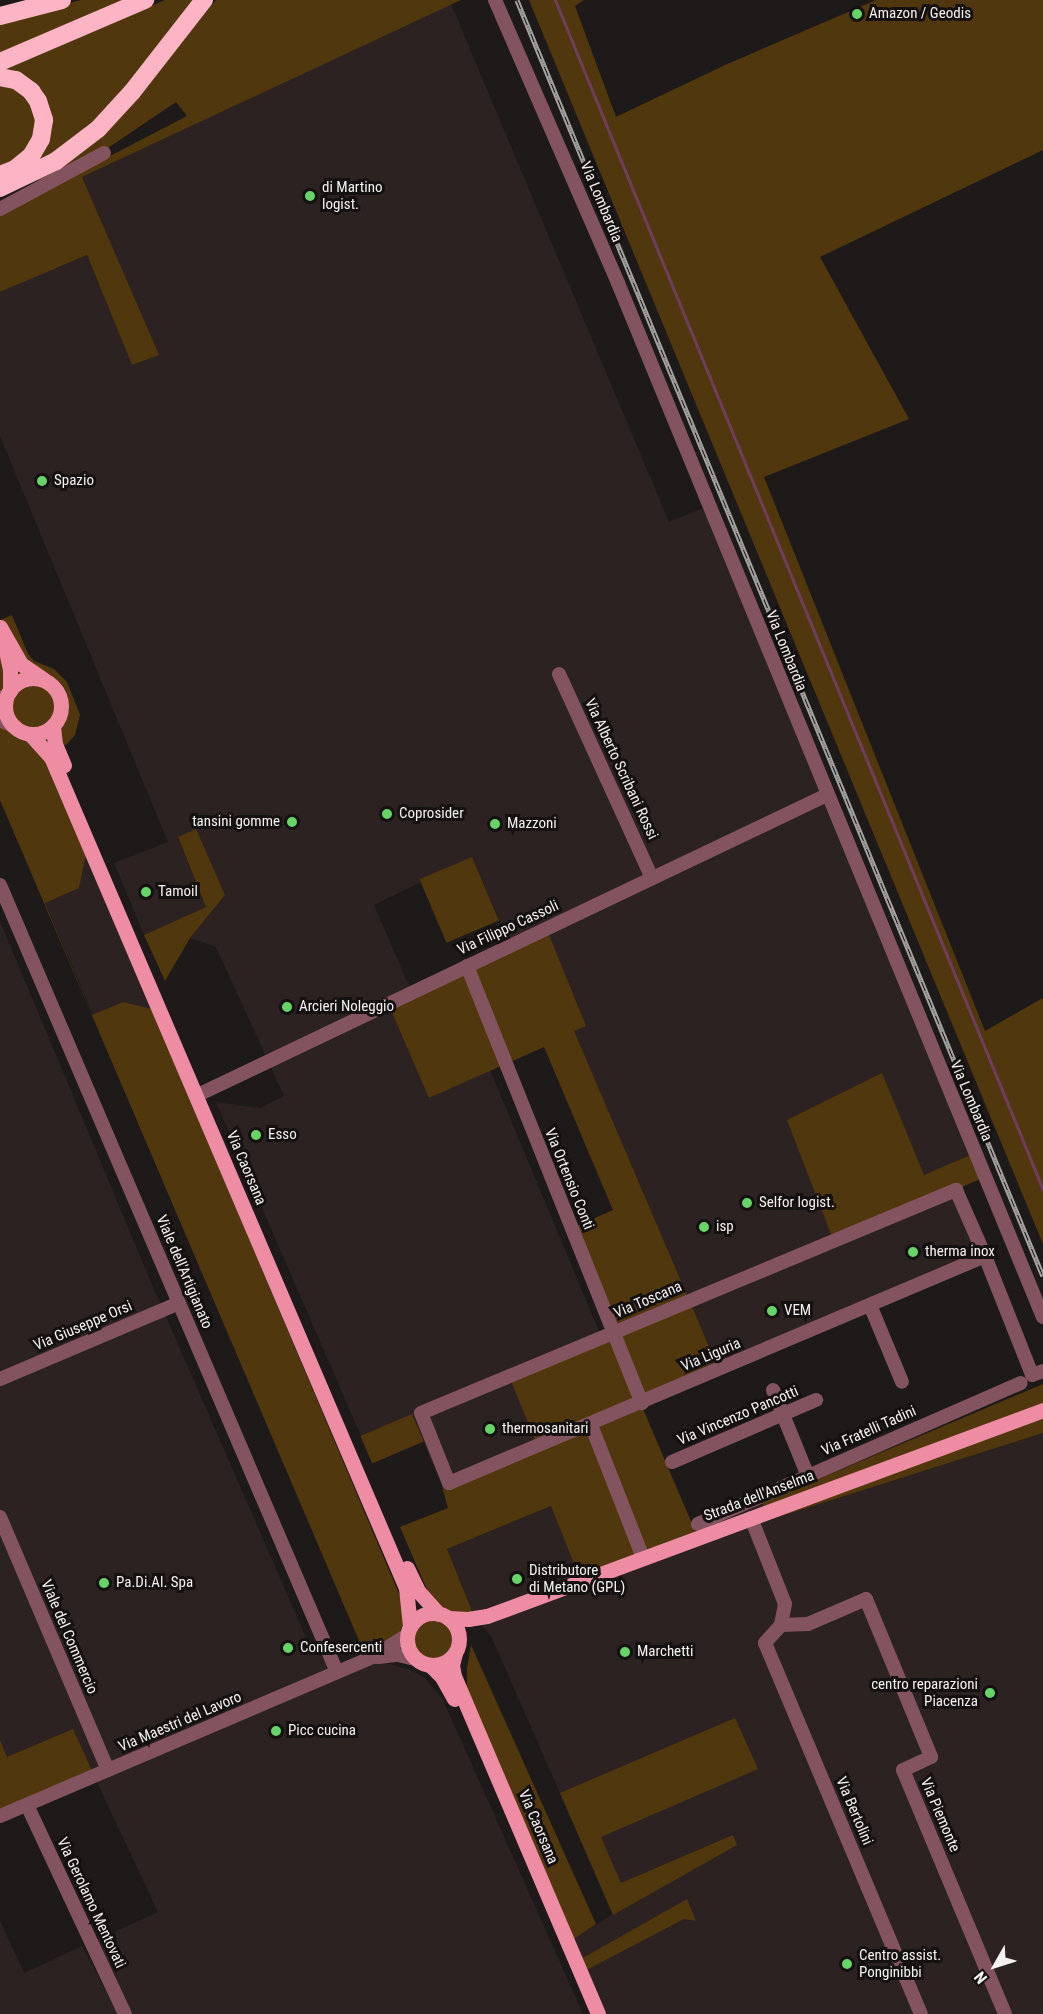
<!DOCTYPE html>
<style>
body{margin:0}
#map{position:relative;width:1043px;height:2014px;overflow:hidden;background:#1e1a1a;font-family:"Roboto Condensed",sans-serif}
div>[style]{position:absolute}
.built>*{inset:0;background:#2c2221}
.green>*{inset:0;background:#51370e;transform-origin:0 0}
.round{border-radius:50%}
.stream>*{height:3px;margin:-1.5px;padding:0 1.5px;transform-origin:1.5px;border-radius:1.5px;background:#6f3d5e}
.minor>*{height:14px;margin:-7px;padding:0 7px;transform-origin:7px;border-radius:7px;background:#83545f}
.major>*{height:15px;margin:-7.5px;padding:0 7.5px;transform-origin:7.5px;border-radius:7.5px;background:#ee8ca4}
.major>.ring{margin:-7.5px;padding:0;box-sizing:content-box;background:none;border:15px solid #ee8ca4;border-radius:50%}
.highway>*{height:18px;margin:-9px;padding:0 9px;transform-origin:9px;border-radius:9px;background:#fdb4c4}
.rail>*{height:5px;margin-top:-2.5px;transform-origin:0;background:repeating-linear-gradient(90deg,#151111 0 9px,#a5a2a2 0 18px);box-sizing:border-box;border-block:2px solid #a5a2a2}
.dots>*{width:16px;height:16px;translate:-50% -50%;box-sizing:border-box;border:3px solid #151111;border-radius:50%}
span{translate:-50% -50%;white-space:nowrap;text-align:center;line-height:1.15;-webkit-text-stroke:6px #151111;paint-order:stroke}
.poi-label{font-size:15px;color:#f4f1f1}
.left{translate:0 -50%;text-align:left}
.right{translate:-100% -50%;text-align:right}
.street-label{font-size:15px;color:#f4f1f1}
.north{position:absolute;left:965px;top:1936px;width:60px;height:60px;-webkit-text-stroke:4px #151111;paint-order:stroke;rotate:231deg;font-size:16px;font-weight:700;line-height:24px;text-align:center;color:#f4f1f1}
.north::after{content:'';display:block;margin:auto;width:21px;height:27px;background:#f4f1f1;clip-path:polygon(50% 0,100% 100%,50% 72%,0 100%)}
</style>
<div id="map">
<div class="built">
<div style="clip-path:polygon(451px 4px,669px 522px,711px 505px,975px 1153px,924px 1175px,788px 1120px,955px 1190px,983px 1254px,719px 1370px,573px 1030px,586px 1025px,510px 945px,472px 857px,374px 905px,412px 993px,429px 1098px,490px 1070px,601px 1336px,538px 1447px,442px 1486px,412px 1415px,361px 1436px,216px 1102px,260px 1108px,284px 1096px,216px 947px,190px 938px,225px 895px,196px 830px,178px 838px,206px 907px,144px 935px,114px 863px,168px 842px,0 436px,0 292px,87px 255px,132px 365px,158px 355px,82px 177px)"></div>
<div style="clip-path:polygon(86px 855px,152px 1009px,123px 1002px,93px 1015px,45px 902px,79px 888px)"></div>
<div style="clip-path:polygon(0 921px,150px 1280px,311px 1649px,338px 1668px,366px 1657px,411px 1670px,425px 1678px,443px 1700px,583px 2014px,128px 2014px,94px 1941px,158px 1912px,94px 1776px,0 1816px)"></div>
<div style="clip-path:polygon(1043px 1433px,1043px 2014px,603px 2014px,583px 1972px,684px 1919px,695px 1921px,687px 1899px,579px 1960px,574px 1939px,613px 1914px,491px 1636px,474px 1616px,447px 1549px,552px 1506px,579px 1576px,696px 1533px,762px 1503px,770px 1520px)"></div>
<div style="clip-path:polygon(0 1921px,24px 1973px,82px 1946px,118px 2014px,0 2014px)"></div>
</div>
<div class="green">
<div style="clip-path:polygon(81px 0,129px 0,0 55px,0 21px)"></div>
<div style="clip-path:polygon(165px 0,198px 0,133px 85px,72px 144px,22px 169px,48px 124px,3px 70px)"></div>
<div style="clip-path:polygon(216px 0,461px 0,82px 177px,159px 355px,132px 365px,87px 255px,0 292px,0 213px,187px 116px,176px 102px,105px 150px,40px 184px,37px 177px,159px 69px)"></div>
<div style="clip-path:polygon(529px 0,584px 0,575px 6px,616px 117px,725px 65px,876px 0,1043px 0,1043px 150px,820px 257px,909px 419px,764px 477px,985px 1031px,1043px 998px,1043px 1244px)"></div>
<div style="clip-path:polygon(0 81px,22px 90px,39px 120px,31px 148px,0 170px)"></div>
<div style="clip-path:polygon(12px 615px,28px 654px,34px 661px,54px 669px,67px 682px,80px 715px,75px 735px,67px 744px,43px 756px,86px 855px,79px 888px,45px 903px,92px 1015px,123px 1002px,152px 1009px,405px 1608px,405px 1621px,399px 1633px,366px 1657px,0 800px,0 620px)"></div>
<div style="clip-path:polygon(196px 829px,225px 895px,190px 938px,165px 981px,144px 935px,206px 907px,178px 837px)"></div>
<div style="left:472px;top:857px;width:69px;height:57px;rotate:67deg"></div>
<div style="clip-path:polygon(547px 930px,586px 1026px,574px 1031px,719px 1370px,640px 1402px,696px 1533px,579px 1576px,551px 1506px,447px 1549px,474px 1616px,444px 1611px,429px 1594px,400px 1527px,448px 1508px,442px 1486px,538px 1447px,509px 1376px,613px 1332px,570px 1229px,613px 1210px,544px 1047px,429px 1098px,388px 1003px)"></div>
<div style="clip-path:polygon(882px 1073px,924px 1175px,975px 1153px,985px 1177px,834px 1242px,787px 1120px)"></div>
<div style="clip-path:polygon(1043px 1384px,1043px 1433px,769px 1520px,762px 1503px)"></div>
<div style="left:412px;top:1414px;width:30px;height:56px;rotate:67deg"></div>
<div class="round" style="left:409px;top:1616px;width:46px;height:46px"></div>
<div style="clip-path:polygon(471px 1645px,596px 1924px,574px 1939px,467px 1691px,467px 1668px)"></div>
<div style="clip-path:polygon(735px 1718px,758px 1769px,601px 1837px,621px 1883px,733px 1835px,737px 1845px,613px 1915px,560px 1793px)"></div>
<div style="clip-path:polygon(73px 1729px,94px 1775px,0 1816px,0 1740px,7px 1757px)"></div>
<div style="clip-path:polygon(687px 1899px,696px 1921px,684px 1919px,583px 1972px,579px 1960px)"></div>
</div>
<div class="stream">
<div style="left:555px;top:0;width:1286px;rotate:67.7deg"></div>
</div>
<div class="minor">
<div style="left:495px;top:0;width:309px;rotate:66.5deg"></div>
<div style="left:618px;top:283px;width:1118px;rotate:67.66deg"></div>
<div style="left:0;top:209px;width:118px;rotate:-28.3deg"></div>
<div style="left:559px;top:674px;width:224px;rotate:65.5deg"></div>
<div style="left:0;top:699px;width:8px;rotate:-30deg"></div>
<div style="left:0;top:720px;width:17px;rotate:25deg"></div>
<div style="left:0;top:885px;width:856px;rotate:66.82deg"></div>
<div style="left:467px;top:966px;width:471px;rotate:68.2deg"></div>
<div style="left:204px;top:1092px;width:690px;rotate:-25.49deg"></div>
<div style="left:985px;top:1256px;width:582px;rotate:157.05deg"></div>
<div style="left:449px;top:1483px;width:75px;rotate:-111.8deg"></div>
<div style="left:421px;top:1413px;width:580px;rotate:-22.63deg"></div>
<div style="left:956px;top:1190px;width:72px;rotate:66.3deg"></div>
<div style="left:985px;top:1256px;width:128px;rotate:68.4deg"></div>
<div style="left:1032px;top:1375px;width:12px;rotate:-20deg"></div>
<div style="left:870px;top:1305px;width:83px;rotate:67.4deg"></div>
<div style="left:0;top:1379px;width:194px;rotate:-23deg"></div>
<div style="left:773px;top:1390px;width:93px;rotate:67.9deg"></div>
<div style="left:591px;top:1425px;width:143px;rotate:68.6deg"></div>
<div style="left:672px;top:1462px;width:157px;rotate:-23.3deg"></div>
<div style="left:0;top:1517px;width:275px;rotate:66.9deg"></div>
<div style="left:751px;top:1518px;width:92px;rotate:68.4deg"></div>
<div style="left:785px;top:1604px;width:21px;rotate:101deg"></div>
<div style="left:781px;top:1625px;width:27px;rotate:-2deg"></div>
<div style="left:808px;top:1624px;width:63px;rotate:-23.3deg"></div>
<div style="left:866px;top:1599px;width:171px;rotate:67.6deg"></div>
<div style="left:931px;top:1757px;width:31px;rotate:155deg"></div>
<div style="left:903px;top:1770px;width:264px;rotate:67.3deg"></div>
<div style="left:698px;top:1524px;width:352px;rotate:-23.6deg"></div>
<div style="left:781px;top:1625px;width:24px;rotate:132deg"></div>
<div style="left:765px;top:1643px;width:402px;rotate:67.2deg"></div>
<div style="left:378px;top:1657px;width:20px;rotate:-6deg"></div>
<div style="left:398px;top:1655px;width:17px;rotate:13deg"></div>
<div style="left:27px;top:1805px;width:231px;rotate:64.9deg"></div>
<div style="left:0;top:1816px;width:405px;rotate:-23.1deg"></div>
<div style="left:373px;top:1657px;width:40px;rotate:-32.9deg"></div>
</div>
<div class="major">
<div style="left:0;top:627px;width:43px;rotate:60.4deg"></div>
<div style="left:21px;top:664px;width:27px;rotate:34deg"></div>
<div style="left:5px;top:646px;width:25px;rotate:78deg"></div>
<div style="left:10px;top:670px;width:21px;rotate:90deg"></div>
<div class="ring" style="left:5px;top:678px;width:41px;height:41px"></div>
<div style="left:53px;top:726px;width:18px;rotate:84deg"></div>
<div style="left:55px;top:744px;width:23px;rotate:67deg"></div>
<div style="left:30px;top:734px;width:31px;rotate:48deg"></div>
<div style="left:51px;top:757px;width:904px;rotate:66.87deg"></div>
<div style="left:406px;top:1588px;width:37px;rotate:84deg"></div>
<div style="left:407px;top:1568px;width:25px;rotate:64deg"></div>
<div style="left:418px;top:1591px;width:31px;rotate:48deg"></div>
<div class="ring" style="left:407px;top:1613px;width:37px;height:37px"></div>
<div style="left:448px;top:1618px;width:20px;rotate:3deg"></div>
<div style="left:468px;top:1619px;width:19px;rotate:-9deg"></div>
<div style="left:487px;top:1616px;width:593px;rotate:-20.33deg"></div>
<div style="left:455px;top:1653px;width:12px;rotate:104deg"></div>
<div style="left:452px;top:1665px;width:11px;rotate:80deg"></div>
<div style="left:454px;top:1676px;width:367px;rotate:66.9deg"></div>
<div style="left:430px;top:1665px;width:17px;rotate:45deg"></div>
<div style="left:442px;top:1677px;width:25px;rotate:61deg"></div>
</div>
<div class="highway">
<div style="left:0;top:16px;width:64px;rotate:-14.5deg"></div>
<div style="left:0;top:62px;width:158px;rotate:-23.2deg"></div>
<div style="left:0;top:77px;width:16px;rotate:11deg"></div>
<div style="left:16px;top:80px;width:19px;rotate:36deg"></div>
<div style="left:31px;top:91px;width:12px;rotate:55deg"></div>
<div style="left:38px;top:101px;width:20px;rotate:72deg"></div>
<div style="left:44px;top:120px;width:19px;rotate:99deg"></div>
<div style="left:41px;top:139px;width:20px;rotate:120deg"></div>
<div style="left:31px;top:156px;width:21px;rotate:141deg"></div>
<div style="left:15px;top:169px;width:16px;rotate:158deg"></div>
<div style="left:0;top:188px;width:62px;rotate:-25.7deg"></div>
<div style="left:56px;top:161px;width:53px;rotate:-37.3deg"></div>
<div style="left:98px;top:129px;width:50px;rotate:-47.4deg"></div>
<div style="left:132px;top:92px;width:117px;rotate:-52deg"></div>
</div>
<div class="rail">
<div style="left:517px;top:0;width:1380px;rotate:67.6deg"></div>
</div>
<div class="dots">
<div style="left:857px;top:14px;background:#66d466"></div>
<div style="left:310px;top:196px;background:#66d466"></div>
<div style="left:42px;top:481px;background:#66d466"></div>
<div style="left:387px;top:814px;background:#66d466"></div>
<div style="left:292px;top:822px;background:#66d466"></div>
<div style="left:495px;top:824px;background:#66d466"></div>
<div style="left:146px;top:892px;background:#66d466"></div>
<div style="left:287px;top:1007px;background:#66d466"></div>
<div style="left:256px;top:1135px;background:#66d466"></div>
<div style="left:747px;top:1203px;background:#66d466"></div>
<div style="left:704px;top:1227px;background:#66d466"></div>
<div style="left:913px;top:1252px;background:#66d466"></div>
<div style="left:772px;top:1311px;background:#66d466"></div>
<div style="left:490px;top:1429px;background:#66d466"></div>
<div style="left:517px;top:1579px;background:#66d466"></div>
<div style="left:104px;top:1583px;background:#66d466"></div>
<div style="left:288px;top:1648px;background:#66d466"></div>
<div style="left:625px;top:1652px;background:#66d466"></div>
<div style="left:990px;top:1693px;background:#66d466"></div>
<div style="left:276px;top:1731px;background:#66d466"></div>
<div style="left:847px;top:1964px;background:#66d466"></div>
</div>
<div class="poi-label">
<span class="left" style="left:869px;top:14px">Amazon / Geodis</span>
<span class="left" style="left:322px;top:196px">di Martino<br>logist.</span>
<span class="left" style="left:54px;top:481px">Spazio</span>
<span class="left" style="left:399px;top:814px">Coprosider</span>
<span class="right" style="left:280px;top:822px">tansini gomme</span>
<span class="left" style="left:507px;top:824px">Mazzoni</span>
<span class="left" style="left:158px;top:892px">Tamoil</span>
<span class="left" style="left:299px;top:1007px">Arcieri Noleggio</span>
<span class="left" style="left:268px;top:1135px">Esso</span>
<span class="left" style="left:759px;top:1203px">Selfor logist.</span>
<span class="left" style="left:716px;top:1227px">isp</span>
<span class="left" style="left:925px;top:1252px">therma inox</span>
<span class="left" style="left:784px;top:1311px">VEM</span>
<span class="left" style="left:502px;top:1429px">thermosanitari</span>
<span class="left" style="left:529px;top:1579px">Distributore<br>di Metano (GPL)</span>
<span class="left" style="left:116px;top:1583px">Pa.Di.Al. Spa</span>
<span class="left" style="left:300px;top:1648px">Confesercenti</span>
<span class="left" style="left:637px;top:1652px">Marchetti</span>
<span class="right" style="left:978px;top:1693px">centro reparazioni<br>Piacenza</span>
<span class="left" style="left:288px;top:1731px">Picc cucina</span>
<span class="left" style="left:859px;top:1964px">Centro assist.<br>Ponginibbi</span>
</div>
<div class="street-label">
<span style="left:601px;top:202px;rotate:67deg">Via Lombardia</span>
<span style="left:786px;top:651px;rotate:68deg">Via Lombardia</span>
<span style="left:621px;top:769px;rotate:65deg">Via Alberto Scribani Rossi</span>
<span style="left:508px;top:928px;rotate:-25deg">Via Filippo Cassoli</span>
<span style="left:971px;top:1101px;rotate:67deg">Via Lombardia</span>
<span style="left:246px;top:1168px;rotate:67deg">Via Caorsana</span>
<span style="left:569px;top:1179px;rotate:68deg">Via Ortensio Conti</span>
<span style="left:184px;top:1272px;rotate:67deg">Viale dell'Artigianato</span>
<span style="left:648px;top:1300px;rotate:-23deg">Via Toscana</span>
<span style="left:83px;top:1326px;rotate:-23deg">Via Giuseppe Orsi</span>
<span style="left:711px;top:1355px;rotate:-23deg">Via Liguria</span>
<span style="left:738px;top:1416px;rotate:-23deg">Via Vincenzo Pancotti</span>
<span style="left:869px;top:1431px;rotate:-24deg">Via Fratelli Tadini</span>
<span style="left:759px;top:1496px;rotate:-21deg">Strada dell'Anselma</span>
<span style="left:69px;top:1637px;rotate:67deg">Viale del Commercio</span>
<span style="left:180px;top:1722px;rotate:-23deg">Via Maestri del Lavoro</span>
<span style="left:854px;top:1811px;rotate:67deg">Via Bertolini</span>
<span style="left:940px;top:1815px;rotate:67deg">Via Piemonte</span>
<span style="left:538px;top:1827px;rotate:67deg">Via Caorsana</span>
<span style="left:91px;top:1903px;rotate:65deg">Via Gerolamo Mentovati</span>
</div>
<div class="north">N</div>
</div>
